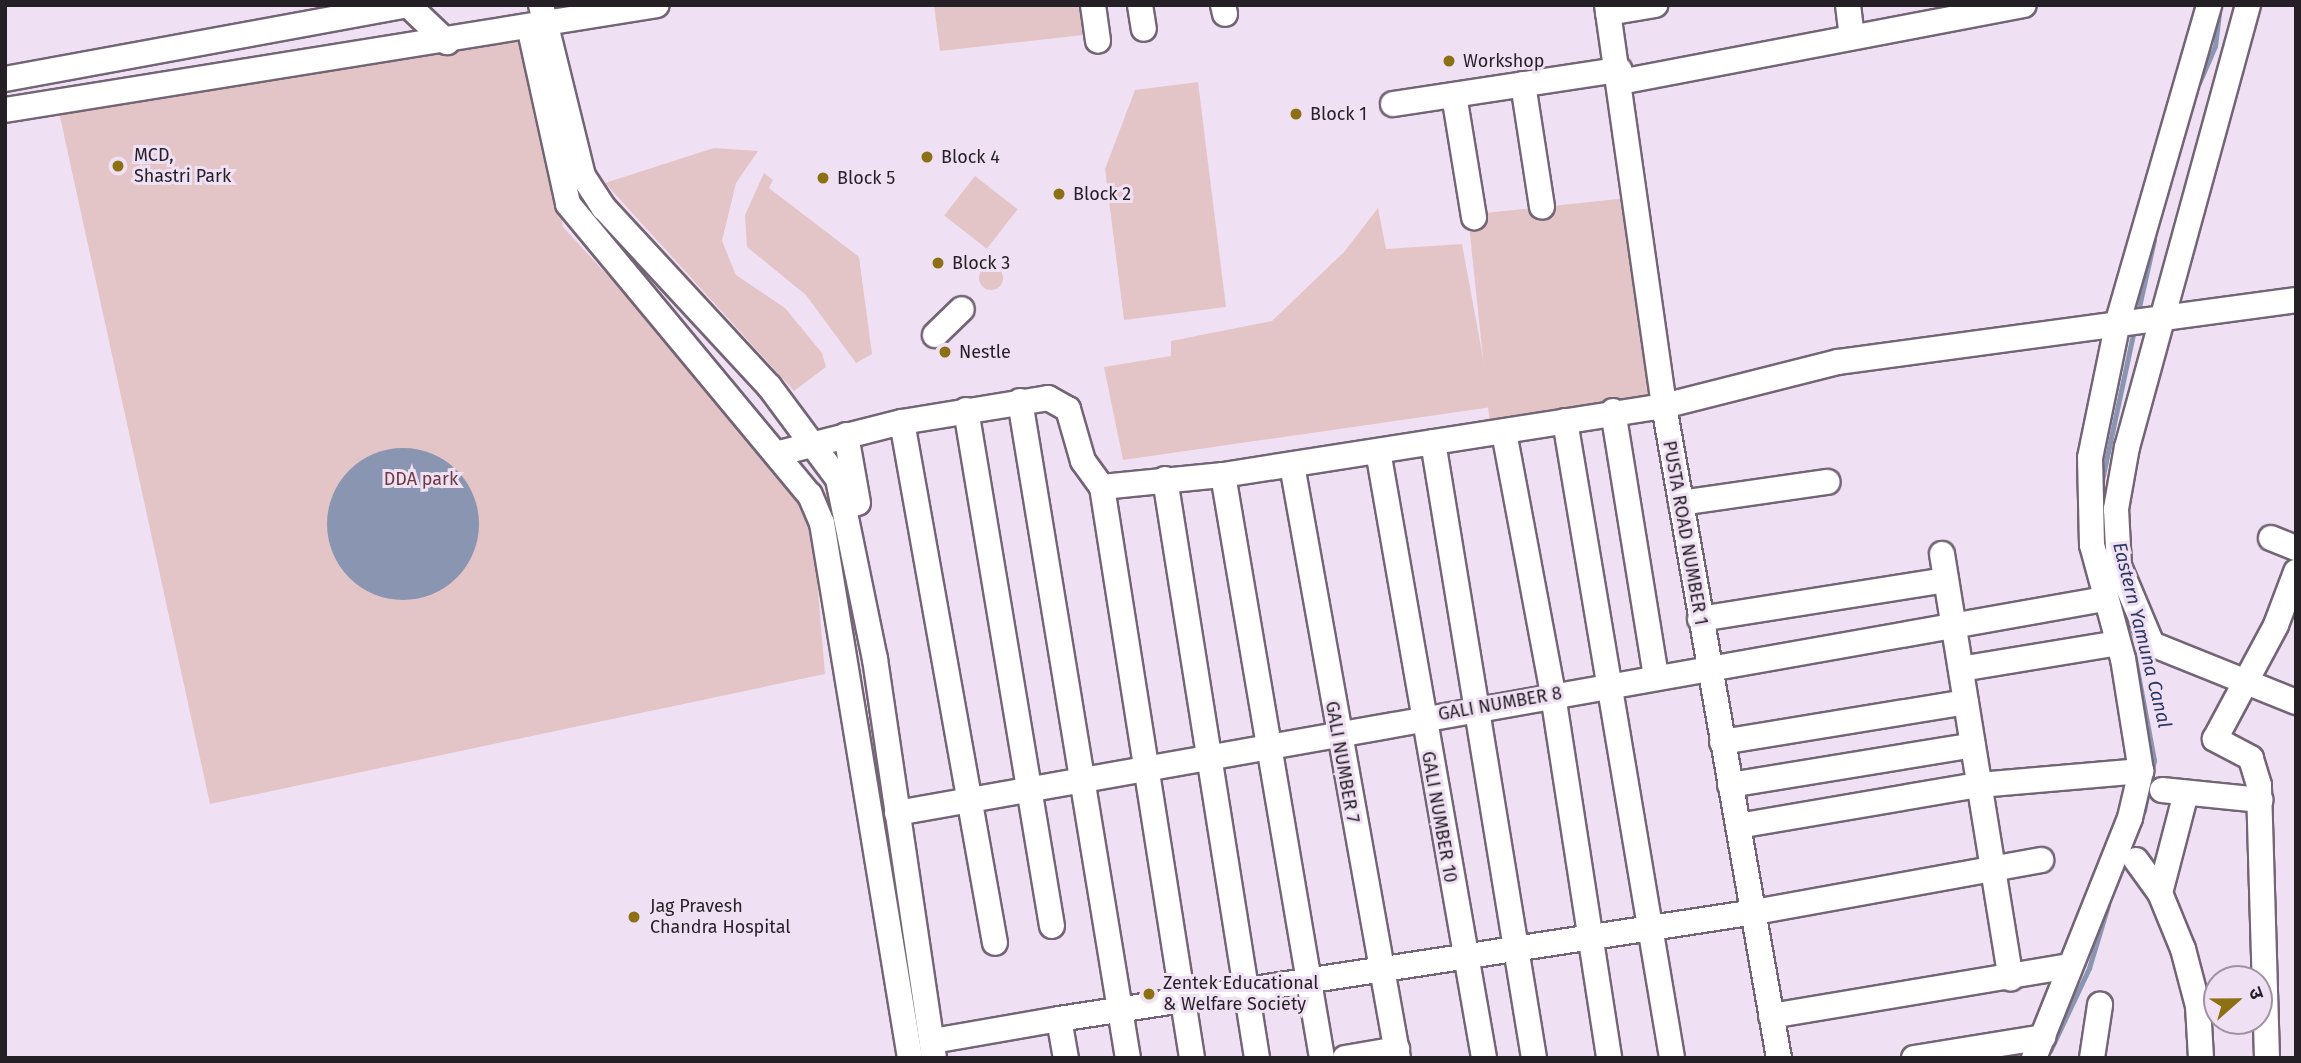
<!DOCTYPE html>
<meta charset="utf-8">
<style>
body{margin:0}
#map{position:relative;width:2301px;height:1063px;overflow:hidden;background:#f0e0f3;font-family:"Fira Sans","Noto Sans Devanagari",sans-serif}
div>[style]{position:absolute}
.green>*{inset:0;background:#e3c5c7;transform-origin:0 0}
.round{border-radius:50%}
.water>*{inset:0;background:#8a95b2}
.stream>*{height:5px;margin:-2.5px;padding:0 2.5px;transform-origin:2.5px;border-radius:2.5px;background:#8a95b2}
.roads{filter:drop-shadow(2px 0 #736575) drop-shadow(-2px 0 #736575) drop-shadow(0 2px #736575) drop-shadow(0 -2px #736575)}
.minor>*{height:24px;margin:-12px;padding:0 12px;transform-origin:12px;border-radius:12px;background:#fff}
.dots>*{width:19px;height:19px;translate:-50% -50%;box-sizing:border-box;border:4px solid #f0e0f3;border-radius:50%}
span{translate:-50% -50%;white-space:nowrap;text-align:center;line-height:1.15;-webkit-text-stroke:6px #f0e0f3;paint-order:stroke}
.poi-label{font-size:18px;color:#251f26}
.left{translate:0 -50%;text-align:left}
.park-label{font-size:18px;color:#6e383f}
.street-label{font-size:18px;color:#251f26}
.water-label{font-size:19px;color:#2b3862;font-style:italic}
.frame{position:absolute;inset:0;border:7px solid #251f26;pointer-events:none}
.north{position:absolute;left:2203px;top:965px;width:70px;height:70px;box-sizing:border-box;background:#f0e0f3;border:2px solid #9f93a1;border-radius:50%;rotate:69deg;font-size:19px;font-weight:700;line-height:28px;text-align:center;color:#251f26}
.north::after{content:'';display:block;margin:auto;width:24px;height:32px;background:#8c7013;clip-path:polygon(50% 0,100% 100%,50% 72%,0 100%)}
</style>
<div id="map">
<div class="green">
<div style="clip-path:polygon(934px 5px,1088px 5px,1093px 34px,940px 51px)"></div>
<div style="clip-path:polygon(530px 28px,563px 227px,810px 495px,825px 674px,210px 804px,59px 112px)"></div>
<div style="clip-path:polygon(1198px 82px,1226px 307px,1124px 320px,1105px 169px,1135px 90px)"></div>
<div style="clip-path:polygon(714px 148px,758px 151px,736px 183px,722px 241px,736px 275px,785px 308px,822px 353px,826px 367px,794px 391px,605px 183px)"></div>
<div style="clip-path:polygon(764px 173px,773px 180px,769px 188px,859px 257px,872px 354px,856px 363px,806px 295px,747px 247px,745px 215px)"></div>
<div style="left:975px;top:176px;width:54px;height:50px;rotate:38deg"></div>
<div style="left:1637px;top:197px;width:212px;height:170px;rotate:84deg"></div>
<div style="clip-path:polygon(1378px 208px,1386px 249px,1462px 244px,1492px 407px,1123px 460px,1104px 367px,1171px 356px,1171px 341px,1272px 321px,1344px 252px)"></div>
<div class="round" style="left:979px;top:266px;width:24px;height:24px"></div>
</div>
<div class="water">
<div class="round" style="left:327px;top:448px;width:152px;height:152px"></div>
</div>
<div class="stream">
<div style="left:2199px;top:83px;width:40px;rotate:-66.6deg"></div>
<div style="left:2215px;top:46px;width:34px;rotate:-83deg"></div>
<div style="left:2137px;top:316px;width:78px;rotate:-77.4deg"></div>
<div style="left:2102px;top:480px;width:154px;rotate:-78deg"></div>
<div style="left:2134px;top:653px;width:109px;rotate:79.4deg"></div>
<div style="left:2154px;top:760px;width:52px;rotate:101.1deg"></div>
<div style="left:2050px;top:1051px;width:92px;rotate:-64.8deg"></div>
<div style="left:2089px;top:968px;width:66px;rotate:-73.2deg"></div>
</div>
<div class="roads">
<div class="minor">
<div style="left:541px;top:5px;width:176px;rotate:76.2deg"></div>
<div style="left:583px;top:176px;width:38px;rotate:57deg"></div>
<div style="left:604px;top:208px;width:243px;rotate:47.2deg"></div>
<div style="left:769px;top:386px;width:116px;rotate:53.4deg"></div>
<div style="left:838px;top:479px;width:184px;rotate:78.4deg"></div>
<div style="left:875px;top:659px;width:403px;rotate:81.6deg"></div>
<div style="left:1093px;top:5px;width:36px;rotate:82deg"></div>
<div style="left:1140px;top:5px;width:24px;rotate:81deg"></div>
<div style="left:1223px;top:5px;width:9px;rotate:77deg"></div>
<div style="left:1607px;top:5px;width:405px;rotate:81.9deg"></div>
<div style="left:1664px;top:406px;width:662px;rotate:80deg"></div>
<div style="left:1848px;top:5px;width:32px;rotate:83deg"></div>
<div style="left:2248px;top:5px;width:458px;rotate:105.3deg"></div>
<div style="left:2127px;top:447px;width:63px;rotate:100.1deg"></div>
<div style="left:2116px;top:509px;width:57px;rotate:87deg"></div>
<div style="left:2119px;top:566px;width:85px;rotate:67.1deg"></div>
<div style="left:2152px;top:644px;width:155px;rotate:21.9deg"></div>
<div style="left:1608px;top:13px;width:48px;rotate:-9.7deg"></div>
<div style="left:529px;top:26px;width:182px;rotate:77.6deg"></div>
<div style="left:568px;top:204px;width:378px;rotate:50.3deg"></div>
<div style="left:810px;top:495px;width:30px;rotate:67deg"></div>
<div style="left:822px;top:523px;width:542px;rotate:80.66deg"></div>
<div style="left:5px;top:79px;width:410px;rotate:-10.4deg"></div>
<div style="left:408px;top:5px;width:54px;rotate:43.5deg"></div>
<div style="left:1620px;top:82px;width:411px;rotate:-10.8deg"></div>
<div style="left:1523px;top:84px;width:124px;rotate:81.2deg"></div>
<div style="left:1454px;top:95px;width:124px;rotate:80.7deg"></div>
<div style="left:1393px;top:104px;width:229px;rotate:-8.6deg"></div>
<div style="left:5px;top:110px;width:660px;rotate:-9.15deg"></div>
<div style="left:935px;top:335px;width:37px;rotate:-44deg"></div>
<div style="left:1020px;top:401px;width:666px;rotate:80.67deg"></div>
<div style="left:966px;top:410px;width:523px;rotate:80.54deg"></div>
<div style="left:1613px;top:411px;width:269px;rotate:80.8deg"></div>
<div style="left:1565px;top:421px;width:646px;rotate:80.46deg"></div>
<div style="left:902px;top:422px;width:529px;rotate:79.88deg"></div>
<div style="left:1504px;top:432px;width:268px;rotate:79.4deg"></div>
<div style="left:1553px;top:695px;width:367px;rotate:81.2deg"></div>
<div style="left:846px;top:435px;width:69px;rotate:80deg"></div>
<div style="left:1433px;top:442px;width:624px;rotate:80.69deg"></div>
<div style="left:1378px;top:451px;width:616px;rotate:80.09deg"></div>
<div style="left:776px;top:454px;width:130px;rotate:-14.3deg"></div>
<div style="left:902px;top:422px;width:148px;rotate:-9.3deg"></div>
<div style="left:1048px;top:398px;width:23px;rotate:29deg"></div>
<div style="left:1068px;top:409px;width:54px;rotate:73.9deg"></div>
<div style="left:1083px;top:461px;width:32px;rotate:54deg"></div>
<div style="left:1102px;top:487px;width:122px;rotate:-5.7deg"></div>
<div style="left:1223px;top:475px;width:446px;rotate:-8.9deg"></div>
<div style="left:1664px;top:406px;width:179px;rotate:-14.2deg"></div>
<div style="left:1838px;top:362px;width:462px;rotate:-7.7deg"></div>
<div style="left:1292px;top:465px;width:602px;rotate:79.87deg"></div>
<div style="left:1223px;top:475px;width:591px;rotate:80.36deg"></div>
<div style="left:1165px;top:479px;width:586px;rotate:80.97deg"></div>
<div style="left:1102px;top:487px;width:578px;rotate:81.04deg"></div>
<div style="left:1681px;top:503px;width:148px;rotate:-8.2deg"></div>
<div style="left:2271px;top:538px;width:27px;rotate:22deg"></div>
<div style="left:1942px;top:554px;width:430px;rotate:80.8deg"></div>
<div style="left:1700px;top:619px;width:249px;rotate:-9deg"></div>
<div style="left:1961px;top:669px;width:159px;rotate:-9.4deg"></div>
<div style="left:1722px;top:742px;width:247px;rotate:-9.3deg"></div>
<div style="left:1730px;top:785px;width:246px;rotate:-9.3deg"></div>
<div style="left:2162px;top:790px;width:99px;rotate:5.8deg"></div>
<div style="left:897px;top:813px;width:1226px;rotate:-10.05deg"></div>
<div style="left:1738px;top:826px;width:244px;rotate:-9.7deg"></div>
<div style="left:1979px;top:785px;width:163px;rotate:-4.9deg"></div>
<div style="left:2136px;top:860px;width:41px;rotate:54deg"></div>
<div style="left:2160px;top:893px;width:61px;rotate:67.7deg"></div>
<div style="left:2183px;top:949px;width:59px;rotate:75.3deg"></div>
<div style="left:2198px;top:1006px;width:52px;rotate:86.7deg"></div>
<div style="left:2160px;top:893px;width:103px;rotate:-75.4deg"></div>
<div style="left:1771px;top:1016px;width:302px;rotate:-9.5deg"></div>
<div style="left:1059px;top:1019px;width:704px;rotate:-8.74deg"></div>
<div style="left:1755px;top:912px;width:291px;rotate:-10.3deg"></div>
<div style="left:933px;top:1041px;width:128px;rotate:-9.9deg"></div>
<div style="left:1059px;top:1019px;width:40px;rotate:80deg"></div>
<div style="left:1345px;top:1058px;width:53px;rotate:-9.8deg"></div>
<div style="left:1914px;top:1058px;width:131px;rotate:-9.2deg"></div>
<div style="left:2034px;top:1058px;width:258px;rotate:-68.2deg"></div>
<div style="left:2130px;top:818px;width:48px;rotate:-76.8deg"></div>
<div style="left:2141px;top:771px;width:113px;rotate:-99.1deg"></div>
<div style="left:2123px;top:659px;width:118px;rotate:-105.2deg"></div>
<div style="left:2092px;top:545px;width:87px;rotate:-91.3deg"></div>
<div style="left:2090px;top:458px;width:140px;rotate:-78.4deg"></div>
<div style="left:2118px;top:321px;width:329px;rotate:-73.9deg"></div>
<div style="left:2092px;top:1058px;width:54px;rotate:-81.4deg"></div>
<div style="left:2267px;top:1058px;width:273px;rotate:-91.7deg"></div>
<div style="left:2259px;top:785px;width:28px;rotate:-107deg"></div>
<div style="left:2251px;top:758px;width:41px;rotate:-152.2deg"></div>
<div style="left:2215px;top:739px;width:129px;rotate:-61.8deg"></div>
<div style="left:2276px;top:625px;width:57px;rotate:-69.3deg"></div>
</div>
</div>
<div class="dots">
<div style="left:1449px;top:61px;background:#8c7013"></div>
<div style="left:1296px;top:114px;background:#8c7013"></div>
<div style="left:927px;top:157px;background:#8c7013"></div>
<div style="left:118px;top:166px;background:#8c7013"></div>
<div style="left:823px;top:178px;background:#8c7013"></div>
<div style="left:1059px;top:194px;background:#8c7013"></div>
<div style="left:938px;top:263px;background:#8c7013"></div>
<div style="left:945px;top:352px;background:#8c7013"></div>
<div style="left:634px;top:917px;background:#8c7013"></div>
<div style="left:1149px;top:994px;background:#8c7013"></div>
</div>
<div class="poi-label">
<span class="left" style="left:1463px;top:61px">Workshop</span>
<span class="left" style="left:1310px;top:114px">Block 1</span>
<span class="left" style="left:134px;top:166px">MCD,<br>Shastri Park</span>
<span class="left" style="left:941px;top:157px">Block 4</span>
<span class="left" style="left:837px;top:178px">Block 5</span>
<span class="left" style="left:1073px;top:194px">Block 2</span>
<span class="left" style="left:952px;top:263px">Block 3</span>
<span class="left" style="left:959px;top:352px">Nestle</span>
<span class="left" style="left:650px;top:917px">Jag Pravesh<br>Chandra Hospital</span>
<span class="left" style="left:1163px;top:994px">Zentek Educational<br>&amp; Welfare Society</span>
</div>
<div class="park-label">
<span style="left:421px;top:479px">DDA park</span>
</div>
<div class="street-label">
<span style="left:1685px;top:533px;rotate:80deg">PUSTA ROAD NUMBER 1</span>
<span style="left:1500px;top:704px;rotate:-10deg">GALI NUMBER 8</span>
<span style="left:1342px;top:762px;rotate:80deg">GALI NUMBER 7</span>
<span style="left:1439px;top:817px;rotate:80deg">GALI NUMBER 10</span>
</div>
<div class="water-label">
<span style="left:2142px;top:635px;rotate:76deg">Eastern Yamuna Canal</span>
</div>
<div class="frame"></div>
<div class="north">उ</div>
</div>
